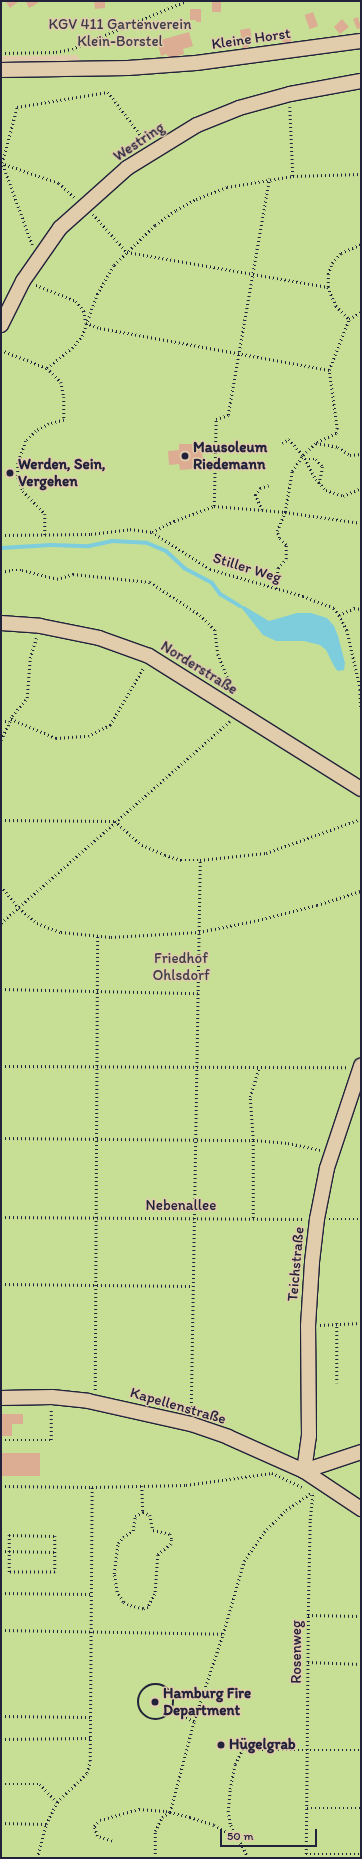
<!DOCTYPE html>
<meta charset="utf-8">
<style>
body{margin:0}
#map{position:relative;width:362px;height:1859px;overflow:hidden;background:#e1ccab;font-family:Itim,sans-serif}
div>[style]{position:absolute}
.green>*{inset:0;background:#c6df95}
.water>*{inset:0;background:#7ecddc}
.stream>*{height:4px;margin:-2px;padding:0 2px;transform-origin:2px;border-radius:2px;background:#7ecddc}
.building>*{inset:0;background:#dcad92;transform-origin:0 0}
.path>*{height:2.5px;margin-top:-1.25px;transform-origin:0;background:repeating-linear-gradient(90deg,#22223b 0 1px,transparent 0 4px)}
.path>.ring{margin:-1.25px;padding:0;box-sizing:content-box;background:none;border:2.5px solid #22223b;border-radius:50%}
.roads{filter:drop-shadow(1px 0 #22223b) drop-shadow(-1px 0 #22223b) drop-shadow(0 1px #22223b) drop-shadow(0 -1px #22223b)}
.minor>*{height:14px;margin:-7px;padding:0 7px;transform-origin:7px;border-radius:7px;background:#e1ccab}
.dots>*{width:11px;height:11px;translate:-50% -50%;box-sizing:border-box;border:2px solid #e1ccab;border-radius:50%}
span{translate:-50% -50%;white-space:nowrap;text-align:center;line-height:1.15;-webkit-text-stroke:3px #e1ccab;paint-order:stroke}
.park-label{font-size:15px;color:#3b3e48}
.street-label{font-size:15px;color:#22223b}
.poi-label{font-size:15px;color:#22223b;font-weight:700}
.left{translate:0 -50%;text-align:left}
.frame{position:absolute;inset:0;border:2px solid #22223b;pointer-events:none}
.scale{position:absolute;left:220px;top:1829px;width:97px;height:18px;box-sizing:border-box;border:2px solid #22223b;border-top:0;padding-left:5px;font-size:12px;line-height:14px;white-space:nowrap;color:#22223b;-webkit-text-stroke:3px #e1ccab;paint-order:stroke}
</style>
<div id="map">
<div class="green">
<div style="clip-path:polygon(1px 1px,361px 1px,361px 36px,194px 61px,83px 66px,77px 55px,1px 56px)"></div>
<div style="clip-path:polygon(361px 48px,361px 1858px,1px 1858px,1px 75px,128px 74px,239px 65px)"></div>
</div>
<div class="water">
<div style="clip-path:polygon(240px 606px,244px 606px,269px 621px,297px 613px,311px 613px,327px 618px,334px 626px,338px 636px,345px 663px,344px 670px,338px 671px,335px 668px,326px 650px,320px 645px,304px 641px,276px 641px,263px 635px)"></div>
</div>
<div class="stream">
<div style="left:1px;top:548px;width:50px;rotate:-3.4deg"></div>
<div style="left:51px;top:545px;width:38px;rotate:2deg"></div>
<div style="left:89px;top:546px;width:24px;rotate:-12deg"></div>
<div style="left:112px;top:541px;width:35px;rotate:3deg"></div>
<div style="left:147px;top:543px;width:21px;rotate:23deg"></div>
<div style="left:166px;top:551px;width:25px;rotate:43deg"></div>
<div style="left:184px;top:568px;width:32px;rotate:28deg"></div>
<div style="left:212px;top:583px;width:14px;rotate:54deg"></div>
<div style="left:220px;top:594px;width:23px;rotate:31deg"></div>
</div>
<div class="building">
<div style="clip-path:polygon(5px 1px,17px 1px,18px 2px,10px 8px)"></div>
<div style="clip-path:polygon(27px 1px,37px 1px,38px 3px,29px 8px,26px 2px)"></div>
<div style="clip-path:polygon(94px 1px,105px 1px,105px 8px,95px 9px)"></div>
<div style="left:212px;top:2px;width:9px;height:10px"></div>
<div style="clip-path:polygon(190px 9px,201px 9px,201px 22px,196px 22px,196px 20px,190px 20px)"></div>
<div style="left:313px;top:12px;width:15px;height:9px;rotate:70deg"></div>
<div style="clip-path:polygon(358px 17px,361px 28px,357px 29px,353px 19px)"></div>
<div style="clip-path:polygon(342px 19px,349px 27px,340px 34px,334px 27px)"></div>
<div style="clip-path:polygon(250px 28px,252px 39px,247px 40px,249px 47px,243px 49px,240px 30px)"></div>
<div style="left:288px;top:30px;width:13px;height:9px;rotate:72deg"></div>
<div style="clip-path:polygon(189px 32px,193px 46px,183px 49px,184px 54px,168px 59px,167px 54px,161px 56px,157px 41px)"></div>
<div style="clip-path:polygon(179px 444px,192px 444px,193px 450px,199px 450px,202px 453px,203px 460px,199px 463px,193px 464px,194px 469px,180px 470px,179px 464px,169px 465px,168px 451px,179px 450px)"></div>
<div style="clip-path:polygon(1px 1414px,23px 1414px,23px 1424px,12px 1424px,12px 1436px,1px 1436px)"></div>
<div style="left:1px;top:1453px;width:39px;height:23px"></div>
</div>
<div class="path">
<div style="left:1px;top:53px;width:55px;rotate:-1deg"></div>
<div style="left:56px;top:52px;width:16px;rotate:-11deg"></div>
<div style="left:72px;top:49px;width:124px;rotate:-22.8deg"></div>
<div style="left:290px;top:107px;width:69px;rotate:87.5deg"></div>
<div style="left:1px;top:163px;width:61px;rotate:19deg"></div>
<div style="left:59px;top:183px;width:22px;rotate:43deg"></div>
<div style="left:93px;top:214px;width:51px;rotate:48.2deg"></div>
<div style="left:127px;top:252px;width:204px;rotate:9.9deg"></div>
<div style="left:328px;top:287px;width:21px;rotate:67deg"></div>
<div style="left:336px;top:306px;width:18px;rotate:45deg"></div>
<div style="left:32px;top:245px;width:87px;rotate:-110.1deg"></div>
<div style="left:2px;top:163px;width:58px;rotate:-75deg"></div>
<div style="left:17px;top:107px;width:92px;rotate:-9.4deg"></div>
<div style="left:108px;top:92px;width:63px;rotate:52.8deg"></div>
<div style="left:36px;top:285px;width:43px;rotate:21.8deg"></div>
<div style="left:76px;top:301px;width:13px;rotate:51deg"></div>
<div style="left:84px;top:311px;width:12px;rotate:81deg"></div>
<div style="left:86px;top:323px;width:15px;rotate:20deg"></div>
<div style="left:100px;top:328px;width:233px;rotate:10.4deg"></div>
<div style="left:328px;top:287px;width:13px;rotate:-90deg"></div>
<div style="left:328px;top:274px;width:12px;rotate:-70deg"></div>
<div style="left:332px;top:263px;width:13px;rotate:-48deg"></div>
<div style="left:341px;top:253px;width:22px;rotate:-24deg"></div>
<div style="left:1px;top:350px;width:49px;rotate:21.4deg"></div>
<div style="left:47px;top:368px;width:20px;rotate:45deg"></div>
<div style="left:61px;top:382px;width:15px;rotate:79deg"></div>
<div style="left:64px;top:397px;width:23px;rotate:90deg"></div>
<div style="left:64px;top:420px;width:16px;rotate:165deg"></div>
<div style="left:49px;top:424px;width:15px;rotate:152deg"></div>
<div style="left:36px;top:431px;width:14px;rotate:135deg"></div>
<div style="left:26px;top:441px;width:23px;rotate:110deg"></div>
<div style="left:18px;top:463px;width:14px;rotate:90deg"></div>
<div style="left:18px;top:477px;width:15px;rotate:70deg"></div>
<div style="left:23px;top:491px;width:32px;rotate:46deg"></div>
<div style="left:45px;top:514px;width:22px;rotate:90deg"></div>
<div style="left:47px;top:368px;width:32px;rotate:-39deg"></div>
<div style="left:72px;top:348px;width:16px;rotate:-50deg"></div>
<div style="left:82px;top:336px;width:45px;rotate:-70.3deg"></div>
<div style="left:97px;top:294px;width:34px;rotate:-60deg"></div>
<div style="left:114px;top:265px;width:57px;rotate:-44.3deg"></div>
<div style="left:155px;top:225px;width:26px;rotate:-36deg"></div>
<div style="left:176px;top:210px;width:23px;rotate:-29deg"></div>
<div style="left:196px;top:199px;width:33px;rotate:-21deg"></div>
<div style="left:227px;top:187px;width:67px;rotate:-9.5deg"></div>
<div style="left:293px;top:176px;width:68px;rotate:-1.7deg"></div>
<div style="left:317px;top:442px;width:21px;rotate:-25deg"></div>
<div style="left:336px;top:433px;width:4px;rotate:-76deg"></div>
<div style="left:337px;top:429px;width:60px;rotate:-97.7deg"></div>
<div style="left:329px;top:370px;width:55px;rotate:-68.6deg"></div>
<div style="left:349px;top:319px;width:14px;rotate:-30deg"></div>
<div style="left:282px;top:443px;width:8px;rotate:-30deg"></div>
<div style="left:289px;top:439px;width:21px;rotate:49deg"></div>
<div style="left:303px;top:455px;width:27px;rotate:62deg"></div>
<div style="left:316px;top:479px;width:15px;rotate:48deg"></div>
<div style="left:326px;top:490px;width:18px;rotate:19deg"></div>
<div style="left:343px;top:496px;width:20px;rotate:-24deg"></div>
<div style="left:305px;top:459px;width:11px"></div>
<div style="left:316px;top:459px;width:11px;rotate:49deg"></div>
<div style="left:323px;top:467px;width:17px;rotate:103deg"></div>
<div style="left:1px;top:474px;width:16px;rotate:-7deg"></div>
<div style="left:214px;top:506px;width:87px;rotate:-88.7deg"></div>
<div style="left:216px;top:419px;width:13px;rotate:-18deg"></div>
<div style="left:228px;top:415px;width:240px;rotate:-80.1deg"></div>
<div style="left:262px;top:510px;width:17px;rotate:-115deg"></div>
<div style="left:255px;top:495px;width:9px;rotate:-54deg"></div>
<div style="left:260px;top:488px;width:9px;rotate:-18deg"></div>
<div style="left:152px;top:532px;width:25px;rotate:-27deg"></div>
<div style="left:174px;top:521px;width:43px;rotate:-20.6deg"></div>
<div style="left:214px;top:506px;width:71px;rotate:4.8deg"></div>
<div style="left:285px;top:512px;width:77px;rotate:8.2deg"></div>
<div style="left:1px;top:535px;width:90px;rotate:-0.6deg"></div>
<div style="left:91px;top:534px;width:39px;rotate:-7deg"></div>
<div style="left:130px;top:529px;width:22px;rotate:8deg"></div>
<div style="left:152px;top:532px;width:69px;rotate:32.5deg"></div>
<div style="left:210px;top:569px;width:97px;rotate:16.2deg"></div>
<div style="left:303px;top:596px;width:33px;rotate:21deg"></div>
<div style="left:334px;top:608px;width:9px;rotate:54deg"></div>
<div style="left:339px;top:615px;width:17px;rotate:62deg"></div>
<div style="left:347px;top:630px;width:63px;rotate:77.1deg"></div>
<div style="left:1px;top:572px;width:11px;rotate:-10deg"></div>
<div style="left:12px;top:570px;width:10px"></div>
<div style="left:22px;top:570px;width:36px;rotate:14deg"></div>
<div style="left:57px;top:579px;width:17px;rotate:-17deg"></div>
<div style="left:73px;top:574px;width:77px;rotate:5.9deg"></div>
<div style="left:150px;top:582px;width:60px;rotate:33.4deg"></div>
<div style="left:200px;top:615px;width:21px;rotate:45deg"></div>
<div style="left:215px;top:630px;width:24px;rotate:83deg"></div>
<div style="left:218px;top:654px;width:32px;rotate:68deg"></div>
<div style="left:230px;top:684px;width:7px;rotate:90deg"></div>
<div style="left:276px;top:589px;width:21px;rotate:-85deg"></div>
<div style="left:278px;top:568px;width:12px;rotate:-48deg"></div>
<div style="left:286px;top:559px;width:14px;rotate:-90deg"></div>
<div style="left:286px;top:545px;width:10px;rotate:-135deg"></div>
<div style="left:279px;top:538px;width:7px;rotate:-106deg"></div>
<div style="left:277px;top:531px;width:21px;rotate:-67deg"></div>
<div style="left:285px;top:512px;width:42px;rotate:-80.3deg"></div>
<div style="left:292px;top:471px;width:19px;rotate:-55deg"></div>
<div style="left:303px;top:455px;width:18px;rotate:-43deg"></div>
<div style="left:316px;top:443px;width:22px;rotate:10deg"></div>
<div style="left:338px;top:447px;width:14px;rotate:34deg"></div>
<div style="left:350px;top:455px;width:11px;rotate:-5deg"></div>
<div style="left:339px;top:615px;width:17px;rotate:-25deg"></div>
<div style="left:354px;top:608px;width:7px;rotate:8deg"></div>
<div style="left:360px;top:690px;width:17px;rotate:87deg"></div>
<div style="left:11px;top:719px;width:49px;rotate:22.9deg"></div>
<div style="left:56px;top:738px;width:32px;rotate:-4deg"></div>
<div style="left:88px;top:736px;width:25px;rotate:-27deg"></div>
<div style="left:110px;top:725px;width:67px;rotate:-59.6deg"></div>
<div style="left:1px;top:720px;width:8px;rotate:14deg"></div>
<div style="left:1px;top:740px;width:26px;rotate:-65deg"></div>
<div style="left:12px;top:716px;width:23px;rotate:-50deg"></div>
<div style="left:27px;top:698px;width:40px;rotate:-85.7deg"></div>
<div style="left:30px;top:658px;width:21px;rotate:-73deg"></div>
<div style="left:1px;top:820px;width:114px;rotate:0.5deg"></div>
<div style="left:115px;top:821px;width:36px;rotate:42deg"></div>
<div style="left:142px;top:845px;width:25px;rotate:23deg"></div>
<div style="left:165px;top:855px;width:17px;rotate:17deg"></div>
<div style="left:181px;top:860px;width:19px"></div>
<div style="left:200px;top:860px;width:66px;rotate:-6.1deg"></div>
<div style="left:266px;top:853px;width:101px;rotate:-19.7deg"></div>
<div style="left:1px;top:886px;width:28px;rotate:51deg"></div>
<div style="left:19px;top:908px;width:23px;rotate:40deg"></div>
<div style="left:37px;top:923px;width:26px;rotate:21deg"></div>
<div style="left:61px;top:932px;width:50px;rotate:5.7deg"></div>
<div style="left:111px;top:937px;width:88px;rotate:-3.3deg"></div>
<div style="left:199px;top:932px;width:56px;rotate:-11.3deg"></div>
<div style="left:254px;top:921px;width:65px;rotate:-14.3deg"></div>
<div style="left:317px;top:905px;width:46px;rotate:-17.7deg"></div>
<div style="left:1px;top:923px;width:305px;rotate:-41.4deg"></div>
<div style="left:1px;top:989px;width:197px;rotate:1.2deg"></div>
<div style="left:1px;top:1066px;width:347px;rotate:0.2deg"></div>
<div style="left:1px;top:1138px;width:252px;rotate:0.5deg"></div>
<div style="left:253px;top:1140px;width:35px;rotate:5deg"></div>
<div style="left:288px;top:1143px;width:33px;rotate:12deg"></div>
<div style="left:1px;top:1217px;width:303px;rotate:0.4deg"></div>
<div style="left:253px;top:1218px;width:78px;rotate:-90deg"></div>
<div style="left:253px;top:1140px;width:43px;rotate:-94deg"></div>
<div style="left:250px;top:1097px;width:31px;rotate:-73deg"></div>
<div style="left:329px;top:1219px;width:32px"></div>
<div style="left:1px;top:1284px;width:192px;rotate:0.6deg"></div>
<div style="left:337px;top:1323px;width:60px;rotate:90deg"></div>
<div style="left:320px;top:1325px;width:41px;rotate:-2.8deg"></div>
<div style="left:95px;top:1390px;width:454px;rotate:-89.7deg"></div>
<div style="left:191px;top:1411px;width:551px;rotate:-89.06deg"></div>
<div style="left:1px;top:1440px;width:50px"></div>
<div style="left:51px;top:1440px;width:31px;rotate:-90deg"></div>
<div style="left:272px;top:1473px;width:33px;rotate:25deg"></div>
<div style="left:1px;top:1486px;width:91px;rotate:0.6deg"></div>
<div style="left:92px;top:1487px;width:94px;rotate:-1.2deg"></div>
<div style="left:186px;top:1485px;width:87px;rotate:-7.9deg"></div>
<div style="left:142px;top:1486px;width:26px;rotate:88deg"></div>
<div style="left:143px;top:1512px;width:8px;rotate:23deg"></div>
<div style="left:150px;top:1515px;width:15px;rotate:79deg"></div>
<div style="left:153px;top:1530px;width:17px;rotate:13deg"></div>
<div style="left:170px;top:1534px;width:6px;rotate:72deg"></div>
<div style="left:172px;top:1540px;width:4px;rotate:104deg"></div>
<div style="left:171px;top:1544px;width:17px;rotate:140deg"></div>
<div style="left:158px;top:1555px;width:39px;rotate:94deg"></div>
<div style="left:155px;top:1594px;width:15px;rotate:118deg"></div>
<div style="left:148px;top:1607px;width:5px;rotate:158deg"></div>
<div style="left:143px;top:1609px;width:16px;rotate:-165deg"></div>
<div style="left:128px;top:1605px;width:6px;rotate:-149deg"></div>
<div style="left:123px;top:1602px;width:12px;rotate:-121deg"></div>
<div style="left:117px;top:1592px;width:18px;rotate:-99deg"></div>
<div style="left:114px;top:1574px;width:31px;rotate:-83deg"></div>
<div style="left:118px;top:1543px;width:8px;rotate:-50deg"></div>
<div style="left:123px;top:1537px;width:12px;rotate:-31deg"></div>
<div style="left:133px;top:1531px;width:15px;rotate:-82deg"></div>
<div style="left:135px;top:1516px;width:9px;rotate:-27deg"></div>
<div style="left:9px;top:1535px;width:46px;rotate:1.2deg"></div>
<div style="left:55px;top:1536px;width:36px;rotate:90deg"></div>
<div style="left:55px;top:1572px;width:46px;rotate:180deg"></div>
<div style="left:9px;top:1572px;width:37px;rotate:-90deg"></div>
<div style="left:1px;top:1551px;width:54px;rotate:1.1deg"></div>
<div style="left:1px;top:1593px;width:90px;rotate:0.6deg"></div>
<div style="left:308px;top:1615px;width:53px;rotate:1.1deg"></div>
<div style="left:1px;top:1630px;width:222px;rotate:1deg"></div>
<div style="left:308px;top:1662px;width:53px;rotate:2.2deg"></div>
<div class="ring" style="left:138px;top:1684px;width:33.5px;height:33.5px"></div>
<div style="left:172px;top:1710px;width:25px;rotate:27deg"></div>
<div style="left:1px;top:1716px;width:89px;rotate:0.6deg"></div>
<div style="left:1px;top:1739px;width:89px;rotate:-0.6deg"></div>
<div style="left:1px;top:1784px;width:39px"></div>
<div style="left:40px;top:1784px;width:25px;rotate:47deg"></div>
<div style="left:307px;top:1808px;width:54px"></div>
<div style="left:1px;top:1823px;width:45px;rotate:1.3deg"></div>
<div style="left:112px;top:1841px;width:16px;rotate:-162deg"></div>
<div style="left:97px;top:1836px;width:10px;rotate:-107deg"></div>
<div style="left:94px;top:1826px;width:8px;rotate:-45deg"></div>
<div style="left:100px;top:1820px;width:41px;rotate:-15.8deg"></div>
<div style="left:139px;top:1809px;width:27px;rotate:4deg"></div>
<div style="left:166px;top:1811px;width:25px;rotate:14deg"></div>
<div style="left:190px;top:1817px;width:25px;rotate:18deg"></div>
<div style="left:214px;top:1825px;width:25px;rotate:29deg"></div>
<div style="left:306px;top:1854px;width:55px"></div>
<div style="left:37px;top:1858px;width:35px;rotate:-75deg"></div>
<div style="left:46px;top:1824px;width:25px;rotate:-63deg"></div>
<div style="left:57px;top:1802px;width:42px;rotate:-44deg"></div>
<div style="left:87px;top:1773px;width:12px;rotate:-76deg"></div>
<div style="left:90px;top:1761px;width:274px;rotate:-89.6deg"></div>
<div style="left:155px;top:1858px;width:27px;rotate:-90deg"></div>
<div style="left:155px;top:1831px;width:16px;rotate:-63deg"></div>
<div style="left:162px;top:1817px;width:9px;rotate:-32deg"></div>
<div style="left:170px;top:1812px;width:94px;rotate:-75.2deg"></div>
<div style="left:194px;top:1721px;width:92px;rotate:-71.6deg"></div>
<div style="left:223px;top:1634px;width:76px;rotate:-74deg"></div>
<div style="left:244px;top:1561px;width:35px;rotate:-55deg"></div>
<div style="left:264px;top:1532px;width:31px;rotate:-45deg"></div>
<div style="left:286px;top:1510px;width:32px;rotate:-34deg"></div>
<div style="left:248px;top:1858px;width:38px;rotate:-118deg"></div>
<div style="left:230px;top:1824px;width:12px;rotate:-99deg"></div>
<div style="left:228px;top:1812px;width:23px;rotate:-85deg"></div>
<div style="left:230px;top:1789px;width:25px;rotate:-79deg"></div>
<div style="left:235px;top:1764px;width:16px;rotate:-63deg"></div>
<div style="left:242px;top:1750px;width:119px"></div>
<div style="left:306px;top:1858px;width:243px;rotate:-89.5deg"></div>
<div style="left:308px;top:1615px;width:95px;rotate:-88.8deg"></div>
<div style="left:310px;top:1520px;width:27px;rotate:-84deg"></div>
</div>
<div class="roads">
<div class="minor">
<div style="left:1px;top:70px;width:127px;rotate:-0.9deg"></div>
<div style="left:128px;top:68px;width:68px;rotate:-4.2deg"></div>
<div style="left:196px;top:63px;width:166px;rotate:-7.6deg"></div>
<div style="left:1px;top:325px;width:49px;rotate:-63.4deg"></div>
<div style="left:23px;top:281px;width:65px;rotate:-55.1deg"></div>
<div style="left:60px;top:228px;width:90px;rotate:-41.8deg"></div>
<div style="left:127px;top:168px;width:82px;rotate:-31.6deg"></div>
<div style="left:197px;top:125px;width:45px;rotate:-22deg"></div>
<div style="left:239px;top:108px;width:53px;rotate:-15.4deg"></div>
<div style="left:290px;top:94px;width:72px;rotate:-10.4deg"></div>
<div style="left:1px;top:623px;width:39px;rotate:4deg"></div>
<div style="left:40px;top:626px;width:60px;rotate:11.5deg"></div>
<div style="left:99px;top:638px;width:53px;rotate:19.8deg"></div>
<div style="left:149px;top:656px;width:250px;rotate:32.1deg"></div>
<div style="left:1px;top:1398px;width:51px;rotate:-1.1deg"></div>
<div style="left:52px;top:1397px;width:36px;rotate:6deg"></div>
<div style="left:88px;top:1401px;width:106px;rotate:12.6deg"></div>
<div style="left:191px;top:1424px;width:39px;rotate:19deg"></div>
<div style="left:228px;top:1437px;width:83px;rotate:24.1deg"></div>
<div style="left:304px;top:1471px;width:69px;rotate:33.7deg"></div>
<div style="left:304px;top:1471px;width:35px;rotate:-82deg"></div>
<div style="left:309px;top:1436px;width:110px;rotate:-90.5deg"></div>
<div style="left:308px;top:1326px;width:64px;rotate:-86.4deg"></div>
<div style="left:312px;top:1262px;width:43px;rotate:-83.4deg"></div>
<div style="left:317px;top:1219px;width:52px;rotate:-78.9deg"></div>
<div style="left:327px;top:1168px;width:108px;rotate:-71.6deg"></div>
<div style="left:304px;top:1471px;width:60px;rotate:-18.4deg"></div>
</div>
</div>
<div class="dots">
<div style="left:185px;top:456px;background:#22223b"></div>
<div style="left:10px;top:473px;background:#22223b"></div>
<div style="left:155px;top:1702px;background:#22223b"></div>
<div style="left:221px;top:1745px;background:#22223b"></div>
</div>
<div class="park-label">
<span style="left:120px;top:33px">KGV 411 Gartenverein<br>Klein-Borstel</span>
<span style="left:181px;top:967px">Friedhof<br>Ohlsdorf</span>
</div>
<div class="street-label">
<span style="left:251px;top:39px;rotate:-8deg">Kleine Horst</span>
<span style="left:139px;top:142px;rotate:-34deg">Westring</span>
<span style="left:247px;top:568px;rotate:17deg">Stiller Weg</span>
<span style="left:199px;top:668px;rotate:32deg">Norderstraße</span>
<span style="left:181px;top:1206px">Nebenallee</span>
<span style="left:296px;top:1264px;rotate:-85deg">Teichstraße</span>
<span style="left:178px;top:1406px;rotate:16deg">Kapellenstraße</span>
<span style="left:297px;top:1652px;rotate:-90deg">Rosenweg</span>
</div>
<div class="poi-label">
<span class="left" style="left:193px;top:456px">Mausoleum<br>Riedemann</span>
<span class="left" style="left:18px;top:473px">Werden, Sein,<br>Vergehen</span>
<span class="left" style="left:163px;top:1702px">Hamburg Fire<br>Department</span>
<span class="left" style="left:229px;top:1745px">Hügelgrab</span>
</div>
<div class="frame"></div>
<div class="scale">50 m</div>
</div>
